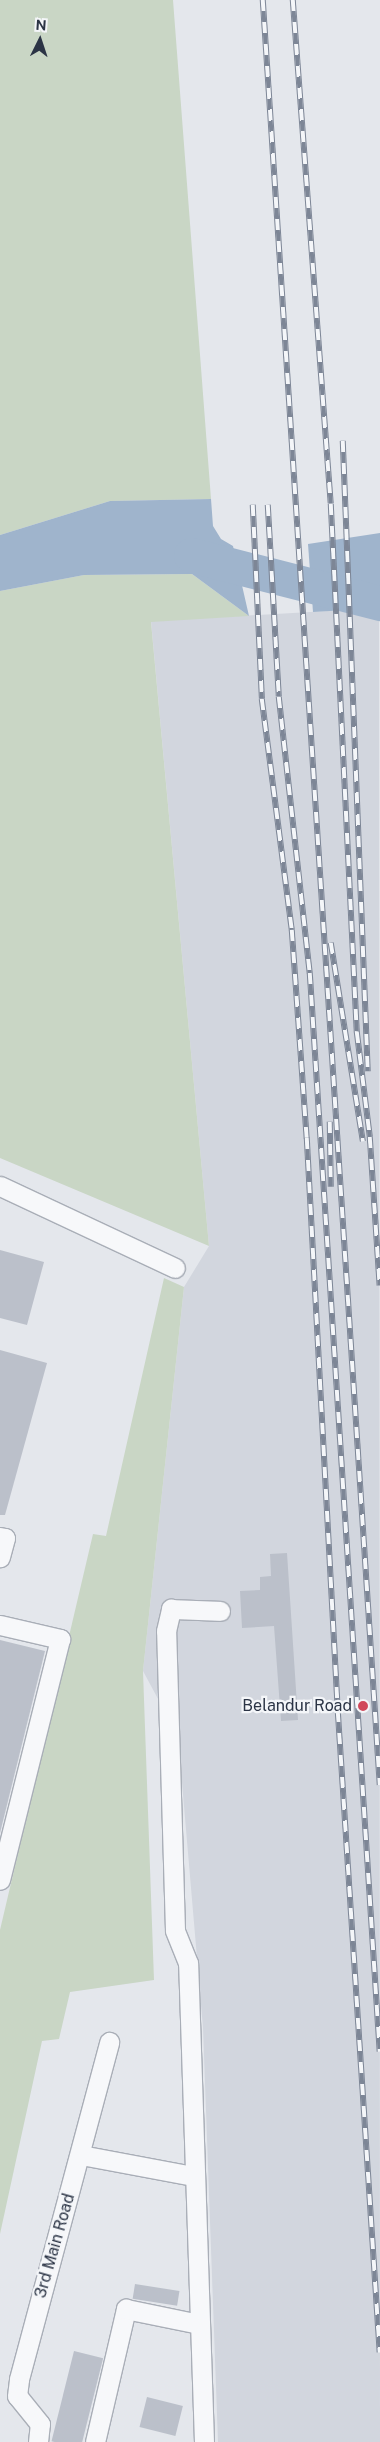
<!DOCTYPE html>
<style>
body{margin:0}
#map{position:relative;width:380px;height:2442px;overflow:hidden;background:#e4e7ec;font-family:"Public Sans",sans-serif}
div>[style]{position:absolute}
.built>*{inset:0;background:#d2d6de}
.green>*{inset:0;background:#c9d6c5}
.water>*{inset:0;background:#9fb4cc}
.river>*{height:35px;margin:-17.5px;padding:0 17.5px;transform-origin:17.5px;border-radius:17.5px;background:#9fb4cc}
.building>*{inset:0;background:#bbc0ca;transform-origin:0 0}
.roads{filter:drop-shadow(1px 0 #a9aeb7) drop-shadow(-1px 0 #a9aeb7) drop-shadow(0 1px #a9aeb7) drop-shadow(0 -1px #a9aeb7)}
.minor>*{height:19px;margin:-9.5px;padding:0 9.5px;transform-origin:9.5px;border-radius:9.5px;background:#f7f8fa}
.rail>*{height:5.5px;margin-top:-2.75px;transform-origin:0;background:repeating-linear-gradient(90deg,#f4f6f9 0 11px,#7d8696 0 22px);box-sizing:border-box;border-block:1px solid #7d8696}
.dots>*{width:14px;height:14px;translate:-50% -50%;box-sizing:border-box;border:2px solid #f4f6f9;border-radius:50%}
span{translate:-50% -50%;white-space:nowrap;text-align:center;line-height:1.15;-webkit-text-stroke:4.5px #f4f6f9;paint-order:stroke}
.poi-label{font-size:16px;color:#2b3445}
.right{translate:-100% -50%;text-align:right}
.street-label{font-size:16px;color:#2b3445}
.north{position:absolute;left:15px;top:15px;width:50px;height:50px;-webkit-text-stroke:4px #f4f6f9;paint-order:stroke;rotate:4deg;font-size:14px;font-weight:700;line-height:20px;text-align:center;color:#2b3445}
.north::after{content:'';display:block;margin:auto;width:18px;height:22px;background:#2b3445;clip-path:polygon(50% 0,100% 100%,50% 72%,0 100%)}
</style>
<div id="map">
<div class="built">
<div style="clip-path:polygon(379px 608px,380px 2442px,218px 2442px,203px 2028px,178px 1736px,143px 1671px,184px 1287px,209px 1246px,151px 621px)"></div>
</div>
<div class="green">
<div style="clip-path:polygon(0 0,173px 0,211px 499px,110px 501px,0 535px)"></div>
<div style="clip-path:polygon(192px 574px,249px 616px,151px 622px,209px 1246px,0 1158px,0 591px,84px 575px)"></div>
<div style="clip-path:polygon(164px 1278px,184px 1287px,143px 1671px,154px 1980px,70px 1992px,59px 2039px,42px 2041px,0 2234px,0 1930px,93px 1534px,106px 1536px)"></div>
</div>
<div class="water">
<div style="clip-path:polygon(211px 499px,213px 526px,221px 539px,233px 546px,249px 616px,192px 574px,84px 575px,0 591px,0 535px,110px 501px)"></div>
<div style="clip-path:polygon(380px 533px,380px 608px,313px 612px,308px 544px)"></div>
</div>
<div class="river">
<div style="left:191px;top:555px;width:195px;rotate:14.3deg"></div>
</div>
<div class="building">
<div style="clip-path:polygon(0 1250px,44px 1262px,27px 1325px,0 1318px)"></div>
<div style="clip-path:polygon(0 1350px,47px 1363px,5px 1515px,0 1515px)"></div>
<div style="clip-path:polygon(287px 1553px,298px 1720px,281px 1721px,274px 1626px,242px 1628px,240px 1591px,260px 1590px,260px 1577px,271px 1576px,270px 1554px)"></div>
<div style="clip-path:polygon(0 1640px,45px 1651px,0 1833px)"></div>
<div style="left:135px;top:2284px;width:45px;height:15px;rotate:9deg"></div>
<div style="left:74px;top:2351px;width:30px;height:93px;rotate:14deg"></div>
<div style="left:147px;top:2397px;width:37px;height:31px;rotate:14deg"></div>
</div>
<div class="roads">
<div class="minor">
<div style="left:0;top:1186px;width:193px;rotate:25.1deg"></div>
<div style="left:0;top:1537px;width:5px;rotate:11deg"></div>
<div style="left:5px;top:1538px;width:20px;rotate:105deg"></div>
<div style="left:0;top:1625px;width:62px;rotate:13.1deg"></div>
<div style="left:60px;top:1639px;width:248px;rotate:104deg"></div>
<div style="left:81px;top:2155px;width:114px;rotate:10.6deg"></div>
<div style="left:38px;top:2442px;width:18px;rotate:-84deg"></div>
<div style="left:40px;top:2424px;width:36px;rotate:-129deg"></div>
<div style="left:17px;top:2396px;width:17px;rotate:-83deg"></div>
<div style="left:19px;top:2379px;width:349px;rotate:-75deg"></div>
<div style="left:95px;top:2442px;width:137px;rotate:-76.9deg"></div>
<div style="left:126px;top:2309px;width:75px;rotate:11.6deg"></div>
<div style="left:204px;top:2442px;width:479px;rotate:-91.9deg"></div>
<div style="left:188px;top:1963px;width:35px;rotate:-112deg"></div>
<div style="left:175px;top:1930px;width:299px;rotate:-91.7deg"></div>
<div style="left:166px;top:1631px;width:23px;rotate:-77deg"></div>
<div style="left:171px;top:1609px;width:49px;rotate:2.3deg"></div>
</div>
</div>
<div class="rail">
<div style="left:263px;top:0;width:1789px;rotate:86.25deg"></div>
<div style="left:293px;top:0;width:505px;rotate:85.69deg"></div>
<div style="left:331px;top:504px;width:529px;rotate:87.18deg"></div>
<div style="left:357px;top:1032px;width:106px;rotate:82.9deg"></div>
<div style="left:370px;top:1137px;width:149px;rotate:86.2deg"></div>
<div style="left:343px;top:441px;width:631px;rotate:87.73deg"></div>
<div style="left:253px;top:505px;width:194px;rotate:87.3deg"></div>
<div style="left:262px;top:699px;width:233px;rotate:82.6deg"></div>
<div style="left:292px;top:930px;width:209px;rotate:85.9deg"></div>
<div style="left:307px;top:1138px;width:574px;rotate:86.9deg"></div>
<div style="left:338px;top:1711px;width:643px;rotate:86.26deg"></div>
<div style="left:268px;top:505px;width:192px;rotate:86.7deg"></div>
<div style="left:279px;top:697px;width:278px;rotate:83.6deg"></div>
<div style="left:310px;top:973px;width:1081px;rotate:86.29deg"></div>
<div style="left:331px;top:943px;width:201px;rotate:80.8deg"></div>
<div style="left:330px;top:1122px;width:65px;rotate:89.1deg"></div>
</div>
<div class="dots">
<div style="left:363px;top:1706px;background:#d1495b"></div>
</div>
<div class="poi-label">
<span class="right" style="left:352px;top:1706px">Belandur Road</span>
</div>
<div class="street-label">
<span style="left:55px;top:2246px;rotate:-74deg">3rd Main Road</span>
</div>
<div class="north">N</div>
</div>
